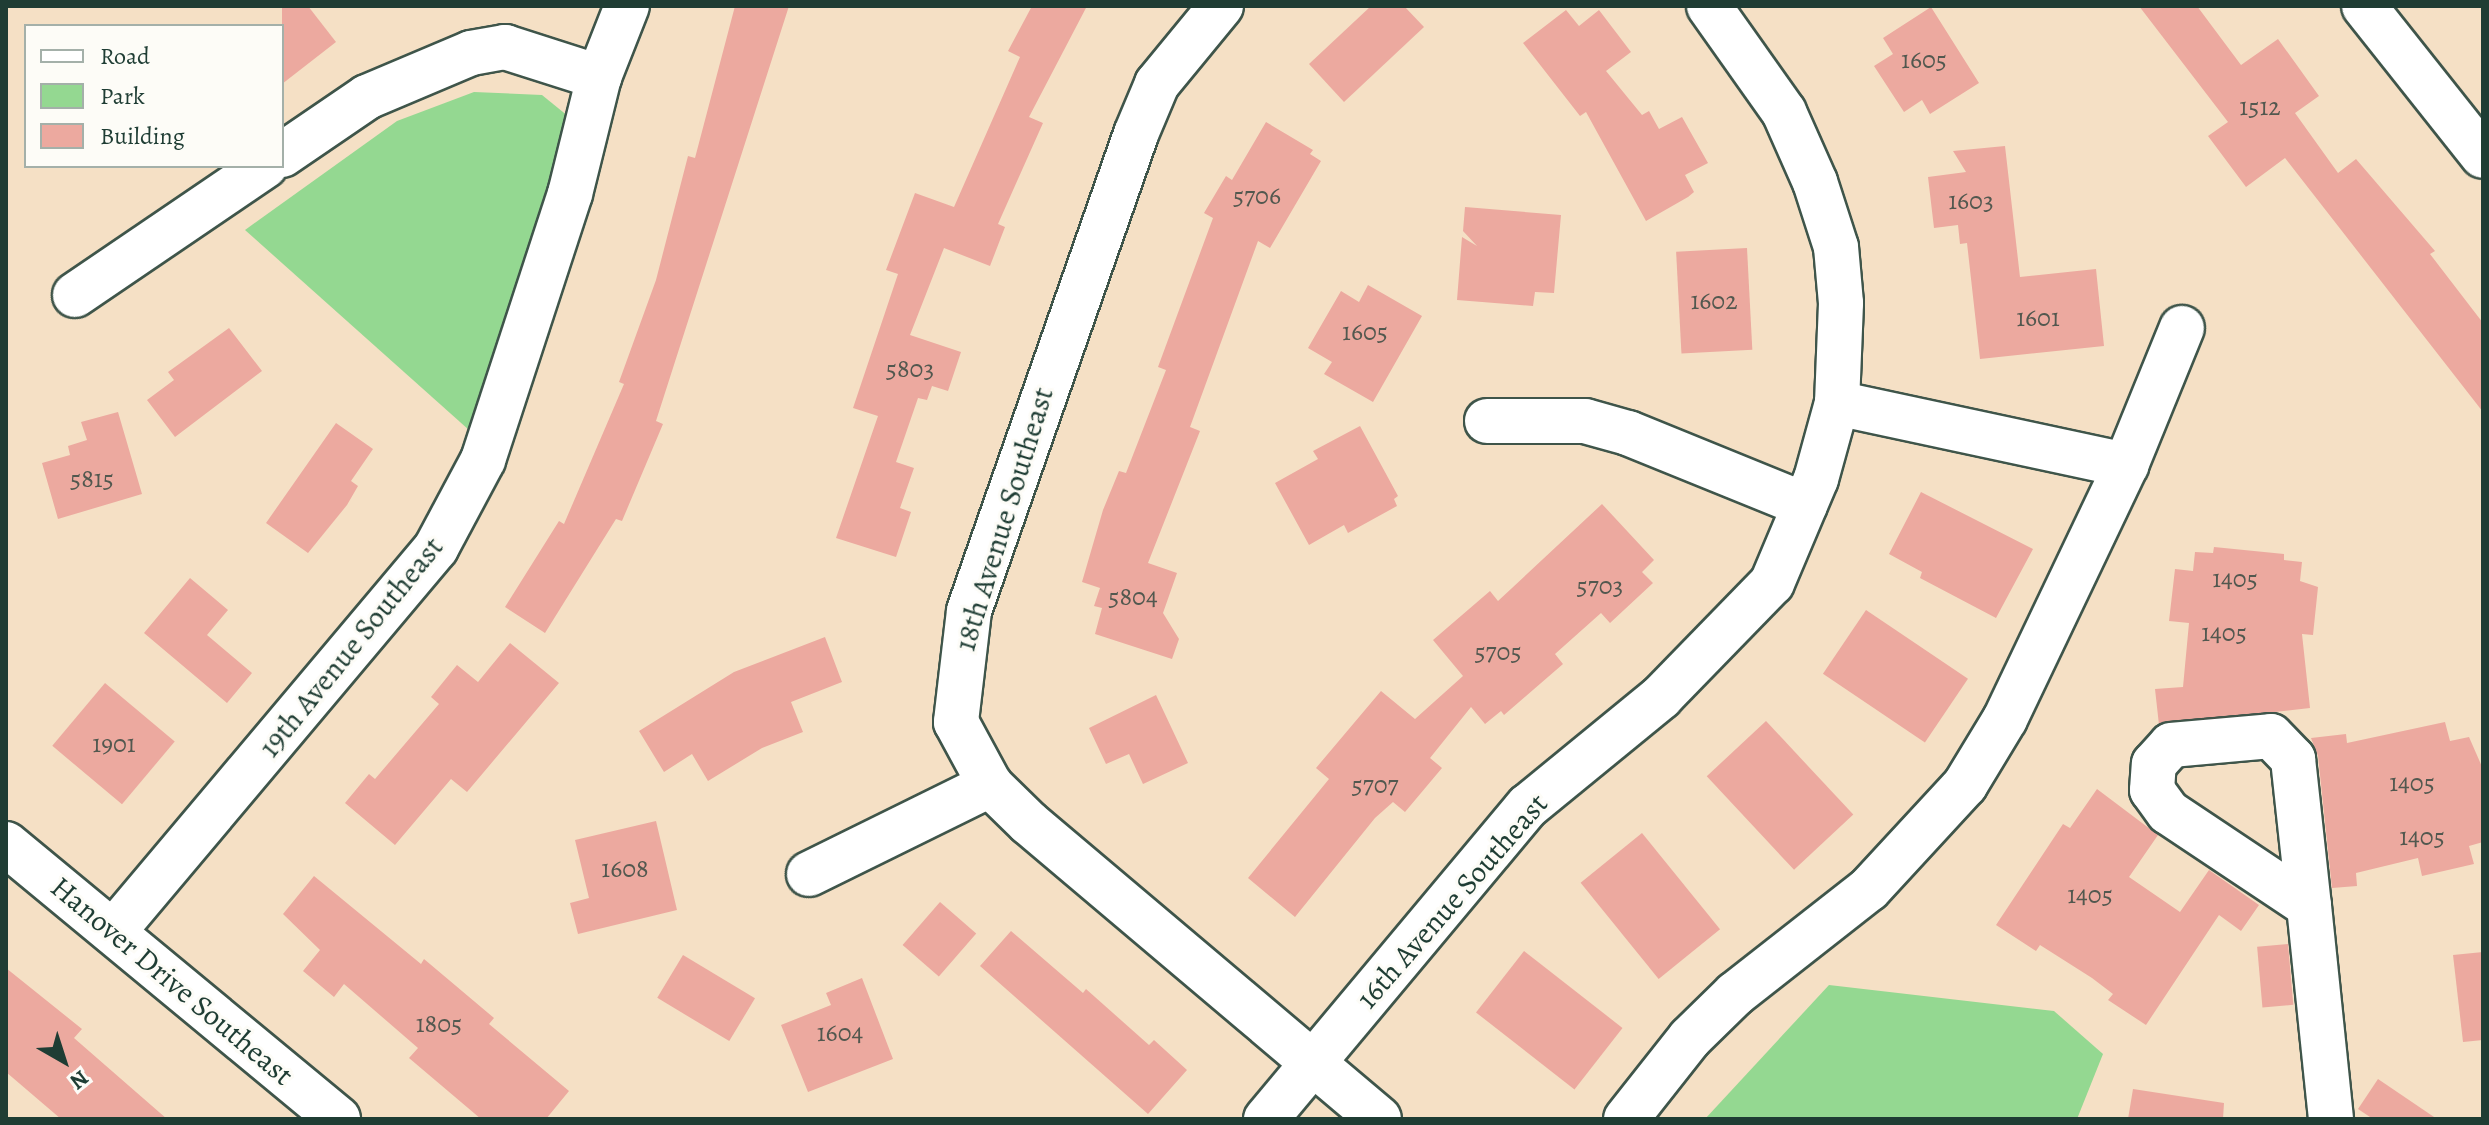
<!DOCTYPE html>
<style>
body{margin:0}
#map{position:relative;width:2489px;height:1125px;overflow:hidden;background:#f5e0c5;font-family:Alegreya,serif}
div>[style]{position:absolute}
.green>*{inset:0;background:#94d891}
.building>*{inset:0;background:#eca99f;transform-origin:0 0}
.roads{filter:drop-shadow(2px 0 #3f554a) drop-shadow(-2px 0 #3f554a) drop-shadow(0 2px #3f554a) drop-shadow(0 -2px #3f554a)}
.minor>*{height:44px;margin:-22px;padding:0 22px;transform-origin:22px;border-radius:22px;background:#fff}
span{translate:-50% -50%;white-space:nowrap;text-align:center;line-height:1.15;-webkit-text-stroke:6px #fdfcf7;paint-order:stroke}
.number-label{font-size:26px;color:#52584f}
.number-label span{-webkit-text-stroke-width:0}
.street-label{font-size:30px;color:#1f3d34}
.frame{position:absolute;inset:0;border:8px solid #1f3d34;pointer-events:none}
.legend{position:absolute;left:24px;top:24px;width:260px;height:144px;box-sizing:border-box;background:#fdfcf7;border:2px solid #a4b0a9;margin:0;padding:10px 14px;list-style:none;font-size:24px;color:#1f3d34}
.legend li{display:flex;align-items:center;gap:16px;height:40px}
.legend b{width:40px;border:2px solid #a4b0a9}
.north{position:absolute;left:24px;top:1021px;width:80px;height:80px;-webkit-text-stroke:6px #fdfcf7;paint-order:stroke;rotate:141deg;font-size:22px;font-weight:700;line-height:32px;text-align:center;color:#1f3d34}
.north::after{content:'';display:block;margin:auto;width:28px;height:36px;background:#1f3d34;clip-path:polygon(50% 0,100% 100%,50% 72%,0 100%)}
</style>
<div id="map">
<div class="green">
<div style="clip-path:polygon(474px 92px,542px 95px,574px 121px,560px 199px,469px 430px,245px 230px,397px 121px)"></div>
<div style="clip-path:polygon(1829px 985px,2054px 1011px,2103px 1054px,2077px 1119px,1705px 1119px)"></div>
</div>
<div class="building">
<div style="clip-path:polygon(282px 6px,308px 6px,336px 42px,282px 84px)"></div>
<div style="clip-path:polygon(735px 6px,789px 6px,656px 421px,663px 424px,622px 521px,616px 519px,545px 633px,505px 607px,559px 521px,564px 524px,624px 384px,619px 382px,656px 280px,688px 156px,695px 158px)"></div>
<div style="clip-path:polygon(1032px 6px,1087px 6px,1029px 117px,1043px 123px,998px 224px,1005px 227px,990px 266px,944px 248px,910px 335px,961px 352px,948px 391px,932px 386px,927px 400px,918px 398px,896px 462px,914px 468px,900px 508px,911px 512px,896px 557px,836px 538px,878px 416px,853px 408px,898px 274px,886px 270px,915px 193px,954px 207px,1020px 57px,1008px 51px)"></div>
<div style="clip-path:polygon(1371px 6px,1404px 6px,1424px 27px,1344px 102px,1309px 64px)"></div>
<div style="clip-path:polygon(2139px 6px,2197px 6px,2241px 65px,2278px 39px,2319px 96px,2295px 113px,2338px 173px,2356px 159px,2435px 251px,2430px 254px,2483px 323px,2483px 412px,2285px 158px,2246px 187px,2208px 136px,2228px 122px)"></div>
<div style="clip-path:polygon(1931px 7px,1979px 83px,1930px 114px,1922px 100px,1904px 112px,1874px 66px,1893px 54px,1883px 38px)"></div>
<div style="clip-path:polygon(1566px 10px,1579px 26px,1599px 10px,1631px 52px,1606px 71px,1642px 115px,1649px 111px,1659px 129px,1682px 117px,1708px 163px,1685px 175px,1694px 192px,1688px 197px,1646px 221px,1586px 112px,1580px 116px,1523px 43px)"></div>
<div style="clip-path:polygon(1266px 122px,1313px 150px,1310px 154px,1321px 161px,1270px 248px,1258px 241px,1190px 427px,1200px 431px,1148px 563px,1177px 573px,1163px 613px,1179px 639px,1172px 659px,1095px 634px,1102px 608px,1094px 606px,1100px 588px,1082px 582px,1103px 510px,1119px 471px,1126px 473px,1166px 370px,1158px 367px,1213px 218px,1204px 213px,1226px 176px,1232px 180px)"></div>
<div style="clip-path:polygon(2005px 146px,2020px 277px,2096px 269px,2104px 346px,1980px 359px,1967px 243px,1960px 244px,1958px 225px,1934px 228px,1928px 177px,1966px 172px,1953px 151px)"></div>
<div style="clip-path:polygon(1465px 207px,1561px 215px,1554px 293px,1535px 292px,1533px 306px,1457px 300px,1462px 237px,1477px 246px,1463px 231px)"></div>
<div style="left:1747px;top:248px;width:102px;height:71px;rotate:87deg"></div>
<div style="clip-path:polygon(1368px 285px,1422px 316px,1373px 402px,1324px 374px,1332px 362px,1308px 348px,1341px 291px,1359px 302px)"></div>
<div style="clip-path:polygon(229px 328px,262px 371px,175px 437px,147px 400px,174px 380px,168px 372px)"></div>
<div style="clip-path:polygon(118px 412px,142px 494px,58px 519px,42px 463px,70px 455px,68px 446px,87px 440px,81px 422px)"></div>
<div style="clip-path:polygon(336px 423px,373px 449px,351px 481px,358px 486px,347px 505px,308px 553px,266px 523px)"></div>
<div style="clip-path:polygon(1360px 426px,1398px 496px,1394px 499px,1397px 506px,1348px 533px,1344px 525px,1309px 545px,1275px 483px,1318px 459px,1313px 451px)"></div>
<div style="clip-path:polygon(1921px 492px,2033px 549px,1996px 618px,1920px 578px,1922px 572px,1889px 554px)"></div>
<div style="clip-path:polygon(1602px 504px,1654px 560px,1642px 572px,1653px 583px,1610px 623px,1601px 613px,1555px 654px,1563px 664px,1504px 715px,1501px 711px,1485px 724px,1471px 707px,1430px 758px,1442px 768px,1405px 812px,1393px 802px,1375px 818px,1295px 917px,1248px 878px,1329px 779px,1316px 768px,1381px 691px,1415px 719px,1463px 676px,1433px 640px,1490px 591px,1498px 601px)"></div>
<div style="clip-path:polygon(2214px 547px,2284px 554px,2284px 560px,2302px 562px,2300px 581px,2318px 587px,2313px 635px,2302px 634px,2310px 708px,2159px 725px,2155px 689px,2183px 687px,2189px 623px,2169px 621px,2175px 569px,2193px 571px,2195px 552px,2213px 553px)"></div>
<div style="clip-path:polygon(190px 578px,228px 610px,207px 635px,252px 673px,227px 703px,144px 633px)"></div>
<div style="left:1866px;top:610px;width:123px;height:77px;rotate:34deg"></div>
<div style="clip-path:polygon(825px 637px,842px 682px,791px 702px,803px 732px,762px 748px,708px 781px,692px 754px,664px 772px,639px 731px,734px 672px)"></div>
<div style="clip-path:polygon(510px 643px,559px 683px,467px 792px,451px 779px,395px 845px,345px 803px,369px 774px,375px 779px,439px 704px,431px 697px,457px 665px,478px 682px)"></div>
<div style="left:105px;top:683px;width:91px;height:82px;rotate:40deg"></div>
<div style="clip-path:polygon(1156px 695px,1188px 763px,1143px 784px,1129px 754px,1106px 764px,1089px 728px)"></div>
<div style="left:1766px;top:721px;width:128px;height:81px;rotate:47deg"></div>
<div style="clip-path:polygon(2445px 722px,2450px 741px,2469px 737px,2483px 769px,2483px 842px,2469px 846px,2474px 864px,2422px 876px,2418px 858px,2356px 873px,2357px 886px,2332px 888px,2318px 756px,2311px 738px,2346px 734px,2347px 743px)"></div>
<div style="clip-path:polygon(2097px 789px,2158px 835px,2129px 877px,2180px 912px,2209px 870px,2259px 905px,2241px 931px,2219px 915px,2146px 1025px,2108px 1000px,2113px 994px,2092px 978px,2040px 945px,2036px 951px,1996px 925px,2063px 824px,2070px 828px)"></div>
<div style="clip-path:polygon(656px 821px,677px 910px,578px 934px,570px 903px,589px 898px,575px 840px)"></div>
<div style="left:1642px;top:833px;width:124px;height:79px;rotate:51deg"></div>
<div style="clip-path:polygon(314px 876px,421px 964px,424px 959px,494px 1018px,489px 1024px,569px 1091px,546px 1119px,481px 1119px,409px 1058px,418px 1048px,344px 984px,334px 997px,303px 971px,320px 950px,283px 914px)"></div>
<div style="left:940px;top:902px;width:48px;height:57px;rotate:41deg"></div>
<div style="clip-path:polygon(1011px 931px,1083px 993px,1086px 989px,1149px 1045px,1154px 1040px,1187px 1070px,1148px 1114px,980px 966px)"></div>
<div style="left:2288px;top:944px;width:61px;height:31px;rotate:85deg"></div>
<div style="left:1524px;top:951px;width:125px;height:78px;rotate:38deg"></div>
<div style="clip-path:polygon(2483px 952px,2483px 1040px,2463px 1042px,2453px 955px)"></div>
<div style="left:683px;top:955px;width:84px;height:50px;rotate:31deg"></div>
<div style="clip-path:polygon(6px 968px,82px 1029px,74px 1038px,167px 1119px,61px 1119px,6px 1072px)"></div>
<div style="clip-path:polygon(862px 978px,893px 1059px,808px 1092px,781px 1025px,831px 1005px,826px 993px)"></div>
<div style="clip-path:polygon(2378px 1079px,2437px 1119px,2373px 1119px,2358px 1109px)"></div>
<div style="clip-path:polygon(2133px 1089px,2224px 1103px,2223px 1119px,2128px 1119px)"></div>
</div>
<div class="roads">
<div class="minor">
<div style="left:1221px;top:6px;width:101px;rotate:129.4deg"></div>
<div style="left:1157px;top:84px;width:54px;rotate:112.8deg"></div>
<div style="left:1136px;top:134px;width:505px;rotate:109.3deg"></div>
<div style="left:969px;top:611px;width:112px;rotate:96.7deg"></div>
<div style="left:956px;top:722px;width:72px;rotate:61.6deg"></div>
<div style="left:990px;top:785px;width:54px;rotate:44.3deg"></div>
<div style="left:1029px;top:823px;width:458px;rotate:40.2deg"></div>
<div style="left:2364px;top:6px;width:191px;rotate:51.6deg"></div>
<div style="left:282px;top:155px;width:103px;rotate:-34.3deg"></div>
<div style="left:367px;top:97px;width:113px;rotate:-22.9deg"></div>
<div style="left:471px;top:53px;width:35px;rotate:-10deg"></div>
<div style="left:505px;top:47px;width:99px;rotate:17.7deg"></div>
<div style="left:75px;top:295px;width:230px;rotate:-34.2deg"></div>
<div style="left:1837px;top:403px;width:296px;rotate:12.1deg"></div>
<div style="left:1487px;top:421px;width:98px"></div>
<div style="left:1585px;top:421px;width:45px;rotate:15.6deg"></div>
<div style="left:1628px;top:433px;width:191px;rotate:22.1deg"></div>
<div style="left:6px;top:844px;width:431px;rotate:39.6deg"></div>
<div style="left:809px;top:874px;width:202px;rotate:-26.2deg"></div>
<div style="left:2309px;top:906px;width:169px;rotate:-146.3deg"></div>
<div style="left:2168px;top:812px;width:27px;rotate:-126deg"></div>
<div style="left:2152px;top:790px;width:26px;rotate:-86deg"></div>
<div style="left:2154px;top:764px;width:25px;rotate:-48deg"></div>
<div style="left:2171px;top:745px;width:100px;rotate:-5.1deg"></div>
<div style="left:2271px;top:736px;width:32px;rotate:46deg"></div>
<div style="left:2293px;top:759px;width:148px;rotate:83.8deg"></div>
<div style="left:2309px;top:906px;width:214px;rotate:84.1deg"></div>
<div style="left:113px;top:932px;width:502px;rotate:-49.93deg"></div>
<div style="left:436px;top:548px;width:100px;rotate:-61.9deg"></div>
<div style="left:483px;top:460px;width:280px;rotate:-71.9deg"></div>
<div style="left:570px;top:194px;width:121px;rotate:-76.1deg"></div>
<div style="left:599px;top:77px;width:76px;rotate:-68.5deg"></div>
<div style="left:1266px;top:1119px;width:408px;rotate:-50.1deg"></div>
<div style="left:1528px;top:806px;width:172px;rotate:-39.3deg"></div>
<div style="left:1661px;top:697px;width:159px;rotate:-45.8deg"></div>
<div style="left:1772px;top:583px;width:113px;rotate:-67.1deg"></div>
<div style="left:1816px;top:479px;width:79px;rotate:-74.6deg"></div>
<div style="left:1837px;top:403px;width:100px;rotate:-87.7deg"></div>
<div style="left:1841px;top:303px;width:56px;rotate:-95.1deg"></div>
<div style="left:1836px;top:247px;width:68px;rotate:-107.9deg"></div>
<div style="left:1815px;top:182px;width:77px;rotate:-113.9deg"></div>
<div style="left:1784px;top:112px;width:130px;rotate:-125.3deg"></div>
<div style="left:1626px;top:1119px;width:103px;rotate:-51.7deg"></div>
<div style="left:1690px;top:1038px;width:63px;rotate:-44.4deg"></div>
<div style="left:1735px;top:994px;width:170px;rotate:-38.1deg"></div>
<div style="left:1869px;top:889px;width:142px;rotate:-47.3deg"></div>
<div style="left:1965px;top:785px;width:77px;rotate:-58.8deg"></div>
<div style="left:2005px;top:719px;width:281px;rotate:-64.5deg"></div>
<div style="left:2126px;top:465px;width:148px;rotate:-67.8deg"></div>
</div>
</div>
<div class="number-label">
<span style="left:1924px;top:60px">1605</span>
<span style="left:2260px;top:107px">1512</span>
<span style="left:1257px;top:196px">5706</span>
<span style="left:1971px;top:201px">1603</span>
<span style="left:1714px;top:301px">1602</span>
<span style="left:2038px;top:318px">1601</span>
<span style="left:1365px;top:332px">1605</span>
<span style="left:910px;top:369px">5803</span>
<span style="left:92px;top:479px">5815</span>
<span style="left:2235px;top:579px">1405</span>
<span style="left:1600px;top:586px">5703</span>
<span style="left:1133px;top:597px">5804</span>
<span style="left:2224px;top:633px">1405</span>
<span style="left:1498px;top:652px">5705</span>
<span style="left:114px;top:744px">1901</span>
<span style="left:2412px;top:783px">1405</span>
<span style="left:1375px;top:785px">5707</span>
<span style="left:2422px;top:837px">1405</span>
<span style="left:625px;top:869px">1608</span>
<span style="left:2090px;top:895px">1405</span>
<span style="left:439px;top:1024px">1805</span>
<span style="left:840px;top:1033px">1604</span>
</div>
<div class="street-label">
<span style="left:1004px;top:519px;rotate:-73deg">18th Avenue Southeast</span>
<span style="left:351px;top:647px;rotate:-51deg">19th Avenue Southeast</span>
<span style="left:1452px;top:901px;rotate:-49deg">16th Avenue Southeast</span>
<span style="left:172px;top:981px;rotate:40deg">Hanover Drive Southeast</span>
</div>
<div class="frame"></div>
<ul class="legend">
<li><b style="height:10px;background:#fff"></b>Road</li>
<li><b style="height:22px;background:#94d891"></b>Park</li>
<li><b style="height:22px;background:#eca99f"></b>Building</li>
</ul>
<div class="north">N</div>
</div>
